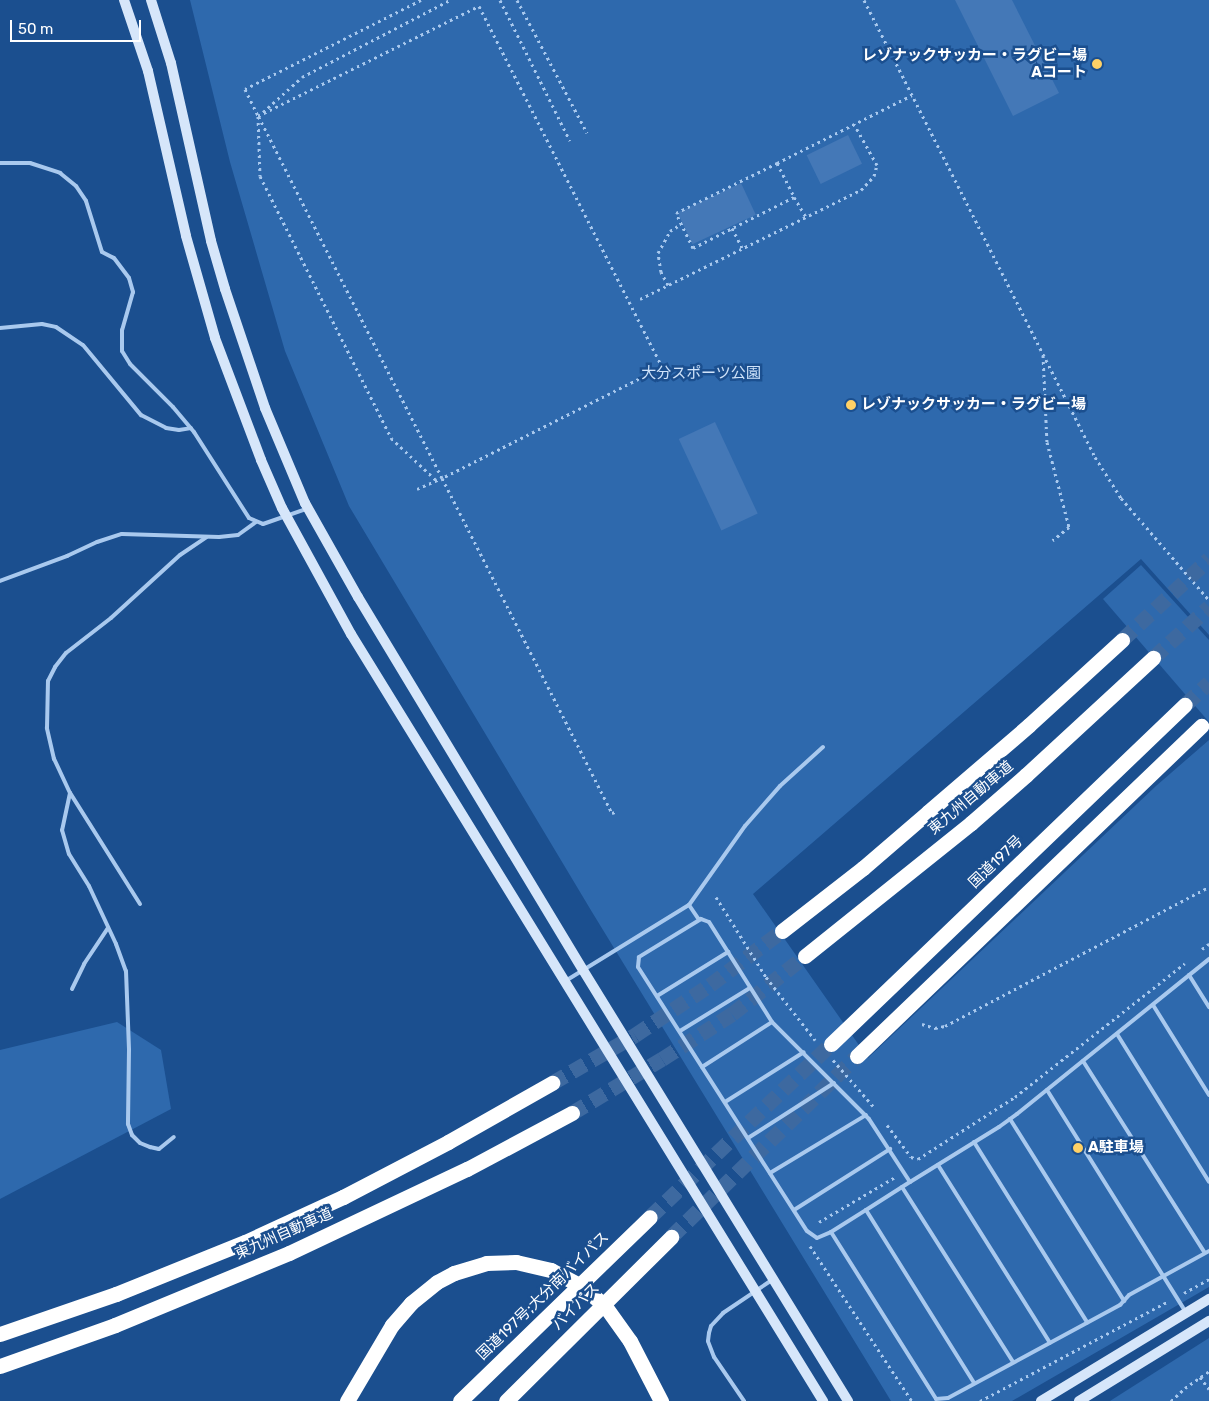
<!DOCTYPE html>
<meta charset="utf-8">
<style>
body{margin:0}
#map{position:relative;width:1209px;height:1401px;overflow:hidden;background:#1b4f8f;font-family:Rubik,"Noto Sans JP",sans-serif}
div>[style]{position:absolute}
.green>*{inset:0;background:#2e69ad}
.building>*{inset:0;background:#4478b7;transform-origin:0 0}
.highway-tunnel>*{height:15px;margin-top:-7.5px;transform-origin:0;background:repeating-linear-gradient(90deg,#3d69a0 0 15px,transparent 0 23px)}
.path>*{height:3px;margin-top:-1.5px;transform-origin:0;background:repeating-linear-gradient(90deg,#a9c9ee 0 2.5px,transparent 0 6.5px)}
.lane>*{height:4px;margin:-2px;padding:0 2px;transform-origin:2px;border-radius:2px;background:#a9c9ee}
.secondary>*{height:10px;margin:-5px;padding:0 5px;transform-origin:5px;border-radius:5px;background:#d6e6fa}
.highway>*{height:15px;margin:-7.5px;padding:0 7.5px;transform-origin:7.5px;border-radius:7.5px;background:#fff}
.highway-bridge>*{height:15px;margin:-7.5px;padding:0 7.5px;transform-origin:7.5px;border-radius:7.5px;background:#fff}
.dots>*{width:14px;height:14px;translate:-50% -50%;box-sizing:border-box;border:2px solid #1b4f8f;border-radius:50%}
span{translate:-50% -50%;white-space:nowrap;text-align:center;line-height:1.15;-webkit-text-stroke:5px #1b4f8f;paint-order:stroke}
.poi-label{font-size:15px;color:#fff;font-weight:700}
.right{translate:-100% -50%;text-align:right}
.left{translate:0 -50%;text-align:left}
.park-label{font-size:15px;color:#cfe3fa}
.street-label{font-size:15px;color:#fff}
.scale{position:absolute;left:10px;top:20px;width:131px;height:22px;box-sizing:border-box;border:2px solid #fff;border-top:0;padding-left:6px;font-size:15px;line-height:18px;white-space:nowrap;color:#fff;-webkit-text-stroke:4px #1b4f8f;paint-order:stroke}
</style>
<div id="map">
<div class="green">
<div style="clip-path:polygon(190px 0,1209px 0,1209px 635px,1141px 559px,753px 894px,868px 1058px,1156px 786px,1209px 740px,1209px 1287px,1012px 1401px,891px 1401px,592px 912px,349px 506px,285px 351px,230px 162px)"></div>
<div style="clip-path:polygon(1141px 565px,1209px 640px,1209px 722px,1103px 599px)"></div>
<div style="clip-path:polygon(117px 1022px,161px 1050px,171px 1109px,0 1199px,0 1050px)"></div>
<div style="clip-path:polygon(1209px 1338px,1209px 1401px,1110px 1401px)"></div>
</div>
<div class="building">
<div style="clip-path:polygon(955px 0,1012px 0,1059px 93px,1013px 116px)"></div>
<div style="left:848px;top:135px;width:32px;height:46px;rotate:64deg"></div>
<div style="left:741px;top:183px;width:35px;height:70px;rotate:65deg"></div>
<div style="left:715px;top:422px;width:101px;height:40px;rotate:65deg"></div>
</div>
<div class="highway-tunnel">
<div style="left:1122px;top:640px;width:119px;rotate:-43deg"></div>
<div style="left:1153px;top:658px;width:76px;rotate:-42.3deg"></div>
<div style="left:1185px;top:705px;width:33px;rotate:-43deg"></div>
<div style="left:552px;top:1083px;width:96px;rotate:-30deg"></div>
<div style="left:635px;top:1035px;width:90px;rotate:-33.7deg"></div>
<div style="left:710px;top:985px;width:90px;rotate:-36.9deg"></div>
<div style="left:572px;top:1113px;width:105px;rotate:-31deg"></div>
<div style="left:662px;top:1059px;width:83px;rotate:-32.7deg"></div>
<div style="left:732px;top:1014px;width:93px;rotate:-38.5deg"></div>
<div style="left:650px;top:1217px;width:250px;rotate:-43.7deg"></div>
<div style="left:671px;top:1237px;width:260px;rotate:-44.2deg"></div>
</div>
<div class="path">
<div style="left:421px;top:0;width:197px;rotate:153.2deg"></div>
<div style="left:245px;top:89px;width:30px;rotate:64deg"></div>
<div style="left:258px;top:116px;width:60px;rotate:88.1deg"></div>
<div style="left:260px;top:176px;width:293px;rotate:63.4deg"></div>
<div style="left:391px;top:438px;width:62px;rotate:43deg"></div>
<div style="left:500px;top:0;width:157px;rotate:63.6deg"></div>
<div style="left:517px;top:0;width:150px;rotate:62.2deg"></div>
<div style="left:864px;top:0;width:512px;rotate:63.18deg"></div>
<div style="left:1095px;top:457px;width:49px;rotate:57.6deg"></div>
<div style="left:1121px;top:498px;width:135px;rotate:49.2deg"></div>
<div style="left:479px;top:6px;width:405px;rotate:63.1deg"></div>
<div style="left:662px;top:367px;width:246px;rotate:153.2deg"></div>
<div style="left:442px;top:478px;width:406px;rotate:-116.9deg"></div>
<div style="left:258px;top:116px;width:247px;rotate:-26.5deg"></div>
<div style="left:263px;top:112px;width:52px;rotate:-41.9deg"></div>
<div style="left:302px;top:77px;width:167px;rotate:-27.5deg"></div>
<div style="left:777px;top:163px;width:38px;rotate:63deg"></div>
<div style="left:794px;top:197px;width:113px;rotate:153.2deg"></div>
<div style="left:693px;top:248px;width:39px;rotate:-116deg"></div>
<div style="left:676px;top:213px;width:113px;rotate:-26.3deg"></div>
<div style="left:777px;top:163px;width:151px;rotate:-26.7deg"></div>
<div style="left:794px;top:197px;width:23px;rotate:59deg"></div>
<div style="left:732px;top:228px;width:22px;rotate:63deg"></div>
<div style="left:668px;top:285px;width:15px;rotate:-118deg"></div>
<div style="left:661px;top:272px;width:19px;rotate:-99deg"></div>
<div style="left:658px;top:253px;width:25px;rotate:-61deg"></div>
<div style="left:670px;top:231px;width:13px;rotate:-32deg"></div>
<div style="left:640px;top:299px;width:246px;rotate:-26.3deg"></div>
<div style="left:861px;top:190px;width:19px;rotate:-47deg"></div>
<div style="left:874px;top:176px;width:11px;rotate:-75deg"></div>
<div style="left:877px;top:165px;width:47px;rotate:-119.3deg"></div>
<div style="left:1043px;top:355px;width:87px;rotate:87.4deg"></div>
<div style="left:1047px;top:442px;width:88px;rotate:75.5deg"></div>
<div style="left:1069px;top:527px;width:21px;rotate:141deg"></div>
<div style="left:417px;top:489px;width:27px;rotate:-24deg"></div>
<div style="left:442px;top:478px;width:376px;rotate:63.1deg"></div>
<div style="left:612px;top:813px;width:6px;rotate:-18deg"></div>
<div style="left:716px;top:897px;width:94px;rotate:58deg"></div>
<div style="left:766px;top:977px;width:80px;rotate:52.1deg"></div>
<div style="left:1202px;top:949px;width:9px;rotate:-36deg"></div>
<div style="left:922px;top:1024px;width:14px;rotate:17deg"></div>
<div style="left:935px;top:1028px;width:10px;rotate:-11deg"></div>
<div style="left:945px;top:1026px;width:298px;rotate:-27.8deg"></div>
<div style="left:833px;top:1060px;width:61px;rotate:49deg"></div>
<div style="left:887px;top:1125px;width:40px;rotate:53deg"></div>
<div style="left:911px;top:1157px;width:7px;rotate:16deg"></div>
<div style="left:918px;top:1159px;width:115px;rotate:-32.6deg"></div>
<div style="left:1015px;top:1097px;width:216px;rotate:-38.2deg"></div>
<div style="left:819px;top:1222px;width:88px;rotate:-30.6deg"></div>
<div style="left:810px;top:1246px;width:186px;rotate:56.7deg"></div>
<div style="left:1184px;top:1293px;width:29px;rotate:-29deg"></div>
<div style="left:1200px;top:1377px;width:15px;rotate:53deg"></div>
<div style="left:980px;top:1401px;width:212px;rotate:-27.9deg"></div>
<div style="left:1171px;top:1401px;width:19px;rotate:-43deg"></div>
<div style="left:1185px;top:1388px;width:29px;rotate:-35deg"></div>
</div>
<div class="lane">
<div style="left:0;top:163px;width:30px"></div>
<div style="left:30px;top:163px;width:32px;rotate:18deg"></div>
<div style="left:60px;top:173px;width:21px;rotate:39deg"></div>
<div style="left:76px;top:186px;width:18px;rotate:56deg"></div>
<div style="left:86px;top:201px;width:53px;rotate:72.6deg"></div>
<div style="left:102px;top:252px;width:13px;rotate:27deg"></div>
<div style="left:114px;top:258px;width:25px;rotate:53deg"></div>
<div style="left:129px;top:278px;width:15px;rotate:74deg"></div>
<div style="left:133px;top:292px;width:40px;rotate:106deg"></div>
<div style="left:122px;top:330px;width:21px;rotate:90deg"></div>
<div style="left:122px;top:351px;width:15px;rotate:58deg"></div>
<div style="left:130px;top:364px;width:61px;rotate:45deg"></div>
<div style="left:173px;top:407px;width:33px;rotate:50deg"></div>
<div style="left:194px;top:432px;width:102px;rotate:57.4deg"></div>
<div style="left:249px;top:518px;width:15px;rotate:23deg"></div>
<div style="left:263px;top:524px;width:46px;rotate:-19.2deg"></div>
<div style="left:0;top:328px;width:42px;rotate:-5.4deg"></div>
<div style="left:42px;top:324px;width:14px;rotate:12deg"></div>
<div style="left:56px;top:327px;width:32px;rotate:34deg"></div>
<div style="left:83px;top:345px;width:91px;rotate:50.4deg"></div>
<div style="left:141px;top:415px;width:28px;rotate:27deg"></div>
<div style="left:166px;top:428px;width:13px;rotate:9deg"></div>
<div style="left:179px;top:430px;width:12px;rotate:-9deg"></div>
<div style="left:0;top:581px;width:72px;rotate:-20.5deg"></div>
<div style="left:67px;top:556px;width:33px;rotate:-25deg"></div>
<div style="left:97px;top:542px;width:26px;rotate:-18deg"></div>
<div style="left:122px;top:534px;width:97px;rotate:1.8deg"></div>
<div style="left:219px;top:537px;width:19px;rotate:-6deg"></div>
<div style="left:238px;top:535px;width:22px;rotate:-36deg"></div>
<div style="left:70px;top:793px;width:38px;rotate:102deg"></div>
<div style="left:62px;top:830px;width:25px;rotate:74deg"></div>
<div style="left:69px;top:854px;width:38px;rotate:58deg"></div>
<div style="left:89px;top:886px;width:64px;rotate:65deg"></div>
<div style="left:116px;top:944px;width:29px;rotate:70deg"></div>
<div style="left:126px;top:971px;width:79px;rotate:87.8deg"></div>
<div style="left:129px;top:1050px;width:74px;rotate:90.8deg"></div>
<div style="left:128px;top:1124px;width:12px;rotate:70deg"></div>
<div style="left:132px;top:1135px;width:11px;rotate:45deg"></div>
<div style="left:140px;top:1143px;width:11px;rotate:22deg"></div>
<div style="left:150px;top:1147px;width:9px;rotate:13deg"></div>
<div style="left:159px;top:1149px;width:19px;rotate:-39deg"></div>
<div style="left:140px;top:904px;width:131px;rotate:-122.2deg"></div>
<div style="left:70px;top:793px;width:38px;rotate:-115deg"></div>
<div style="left:54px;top:759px;width:32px;rotate:-103deg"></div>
<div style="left:47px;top:728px;width:47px;rotate:-88.8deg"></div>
<div style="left:48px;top:681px;width:16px;rotate:-63deg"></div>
<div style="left:55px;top:667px;width:18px;rotate:-52deg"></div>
<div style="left:66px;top:653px;width:57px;rotate:-37.9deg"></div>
<div style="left:111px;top:618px;width:93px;rotate:-42.4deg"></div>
<div style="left:180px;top:555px;width:32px;rotate:-34deg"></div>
<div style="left:689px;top:905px;width:18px;rotate:56deg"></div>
<div style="left:1189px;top:975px;width:38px;rotate:58deg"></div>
<div style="left:567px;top:980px;width:143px;rotate:-31.6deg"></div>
<div style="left:689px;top:905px;width:97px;rotate:-54.7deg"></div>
<div style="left:745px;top:826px;width:53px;rotate:-48.8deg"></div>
<div style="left:780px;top:786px;width:58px;rotate:-42.2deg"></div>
<div style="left:72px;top:989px;width:28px;rotate:-64deg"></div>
<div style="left:84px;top:964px;width:43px;rotate:-56.3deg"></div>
<div style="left:657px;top:996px;width:84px;rotate:-31.8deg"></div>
<div style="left:1153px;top:1005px;width:106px;rotate:58.1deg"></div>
<div style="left:680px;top:1031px;width:82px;rotate:-31.6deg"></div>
<div style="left:1117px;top:1034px;width:174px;rotate:58.1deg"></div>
<div style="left:1083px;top:1061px;width:227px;rotate:57.6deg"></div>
<div style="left:702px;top:1067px;width:83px;rotate:-32.7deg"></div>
<div style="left:1047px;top:1090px;width:261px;rotate:58deg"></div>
<div style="left:725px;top:1102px;width:93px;rotate:-32.3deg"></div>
<div style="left:1010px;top:1119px;width:215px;rotate:57.9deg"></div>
<div style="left:748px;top:1138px;width:102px;rotate:-32.6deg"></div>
<div style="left:974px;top:1142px;width:213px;rotate:57.9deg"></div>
<div style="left:938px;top:1165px;width:210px;rotate:57.8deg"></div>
<div style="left:770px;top:1173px;width:112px;rotate:-31.1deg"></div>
<div style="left:910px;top:1182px;width:75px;rotate:-123.1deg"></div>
<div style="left:869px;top:1119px;width:137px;rotate:-135deg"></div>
<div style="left:772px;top:1022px;width:118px;rotate:-122.2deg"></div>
<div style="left:709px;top:922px;width:9px;rotate:-159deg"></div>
<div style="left:701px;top:919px;width:73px;rotate:148.5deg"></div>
<div style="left:639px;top:957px;width:10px;rotate:96deg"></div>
<div style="left:638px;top:967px;width:313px;rotate:57.4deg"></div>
<div style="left:807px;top:1231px;width:12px;rotate:35deg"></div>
<div style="left:817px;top:1238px;width:15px;rotate:-23deg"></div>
<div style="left:831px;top:1232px;width:41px;rotate:-32.2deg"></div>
<div style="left:866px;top:1210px;width:52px;rotate:-32.5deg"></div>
<div style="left:910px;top:1182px;width:105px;rotate:-31.7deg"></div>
<div style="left:999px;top:1127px;width:22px;rotate:-36deg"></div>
<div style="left:1017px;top:1114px;width:247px;rotate:-38.9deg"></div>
<div style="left:902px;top:1187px;width:207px;rotate:57.6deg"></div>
<div style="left:794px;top:1210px;width:114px;rotate:-32.4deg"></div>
<div style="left:866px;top:1210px;width:204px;rotate:58deg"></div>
<div style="left:831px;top:1232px;width:197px;rotate:57.8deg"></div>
<div style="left:936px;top:1399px;width:12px;rotate:-5deg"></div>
<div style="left:948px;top:1398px;width:196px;rotate:-28.4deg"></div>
<div style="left:1120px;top:1305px;width:13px;rotate:-48deg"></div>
<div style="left:1129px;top:1295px;width:91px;rotate:-28.8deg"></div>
<div style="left:744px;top:1401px;width:53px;rotate:-124.3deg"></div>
<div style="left:714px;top:1357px;width:17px;rotate:-111deg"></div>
<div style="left:708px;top:1341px;width:8px;rotate:-83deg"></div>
<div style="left:709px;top:1333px;width:7px;rotate:-74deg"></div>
<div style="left:711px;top:1326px;width:18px;rotate:-47deg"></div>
<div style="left:723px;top:1313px;width:59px;rotate:-34deg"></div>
</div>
<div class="secondary">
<div style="left:124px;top:0;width:75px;rotate:71.3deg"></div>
<div style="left:148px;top:71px;width:169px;rotate:77deg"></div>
<div style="left:186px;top:236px;width:106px;rotate:74.1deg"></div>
<div style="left:215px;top:338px;width:130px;rotate:69.3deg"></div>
<div style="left:261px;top:460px;width:52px;rotate:66.4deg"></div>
<div style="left:282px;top:508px;width:144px;rotate:61.3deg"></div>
<div style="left:351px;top:634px;width:901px;rotate:58.39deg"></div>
<div style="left:151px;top:0;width:66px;rotate:72.4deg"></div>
<div style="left:171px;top:63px;width:182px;rotate:77.3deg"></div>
<div style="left:211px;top:241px;width:50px;rotate:73.7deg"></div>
<div style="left:225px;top:289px;width:126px;rotate:71.4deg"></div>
<div style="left:265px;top:408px;width:103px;rotate:67.2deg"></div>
<div style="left:305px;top:503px;width:108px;rotate:60.6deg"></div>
<div style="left:358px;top:597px;width:436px;rotate:58.9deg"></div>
<div style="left:583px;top:970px;width:506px;rotate:58.41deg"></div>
<div style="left:1041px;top:1401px;width:197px;rotate:-31.3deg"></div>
<div style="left:1079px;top:1401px;width:153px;rotate:-31.6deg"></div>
</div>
<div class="highway">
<div style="left:782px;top:931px;width:103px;rotate:-37.9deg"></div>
<div style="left:863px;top:868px;width:86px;rotate:-40.7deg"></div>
<div style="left:928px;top:812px;width:133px;rotate:-40.7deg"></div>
<div style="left:1029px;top:725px;width:126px;rotate:-42.4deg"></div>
<div style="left:805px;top:956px;width:213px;rotate:-38.7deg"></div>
<div style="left:971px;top:823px;width:73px;rotate:-41.1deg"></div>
<div style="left:1026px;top:775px;width:173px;rotate:-42.7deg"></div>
<div style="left:831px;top:1044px;width:490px;rotate:-43.8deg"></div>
<div style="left:857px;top:1056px;width:477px;rotate:-43.8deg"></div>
<div style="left:0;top:1334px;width:123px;rotate:-19deg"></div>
<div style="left:116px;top:1294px;width:139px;rotate:-22deg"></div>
<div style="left:245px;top:1242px;width:108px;rotate:-24.7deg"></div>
<div style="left:343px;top:1197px;width:119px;rotate:-27.6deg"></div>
<div style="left:448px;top:1142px;width:120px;rotate:-29.6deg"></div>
<div style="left:630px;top:1341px;width:68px;rotate:62.7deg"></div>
<div style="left:0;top:1366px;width:122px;rotate:-19.6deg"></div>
<div style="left:115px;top:1325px;width:188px;rotate:-22.5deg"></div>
<div style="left:289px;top:1253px;width:197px;rotate:-25.3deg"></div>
<div style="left:467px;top:1169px;width:119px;rotate:-28.1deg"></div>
<div style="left:347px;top:1401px;width:88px;rotate:-59.4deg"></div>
<div style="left:392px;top:1325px;width:29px;rotate:-49deg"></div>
<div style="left:411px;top:1303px;width:33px;rotate:-39deg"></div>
<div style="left:437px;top:1282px;width:19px;rotate:-28deg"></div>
<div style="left:454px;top:1273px;width:34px;rotate:-17deg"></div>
<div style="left:486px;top:1263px;width:30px;rotate:-2deg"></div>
<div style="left:516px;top:1262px;width:36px;rotate:13deg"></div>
<div style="left:460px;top:1401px;width:264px;rotate:-44.1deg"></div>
<div style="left:506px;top:1401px;width:233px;rotate:-44.8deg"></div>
</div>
<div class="highway-bridge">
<div style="left:551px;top:1270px;width:36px;rotate:28deg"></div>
<div style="left:583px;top:1287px;width:29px;rotate:41deg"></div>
<div style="left:605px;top:1306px;width:43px;rotate:54.5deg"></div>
</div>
<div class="dots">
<div style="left:1097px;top:64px;background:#ffd166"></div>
<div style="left:851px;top:405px;background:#ffd166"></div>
<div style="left:1078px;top:1148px;background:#ffd166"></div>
</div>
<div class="poi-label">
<span class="right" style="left:1087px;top:64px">レゾナックサッカー・ラグビー場<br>Aコート</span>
<span class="left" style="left:861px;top:405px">レゾナックサッカー・ラグビー場</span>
<span class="left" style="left:1088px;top:1148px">A駐車場</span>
</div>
<div class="park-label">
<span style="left:701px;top:374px">大分スポーツ公園</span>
</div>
<div class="street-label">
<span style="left:971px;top:798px;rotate:-40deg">東九州自動車道</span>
<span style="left:996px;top:862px;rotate:-44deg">国道197号</span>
<span style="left:284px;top:1234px;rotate:-24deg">東九州自動車道</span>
<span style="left:543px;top:1296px;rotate:-44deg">国道197号;大分南バイパス</span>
<span style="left:576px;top:1307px;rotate:-45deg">バイパス</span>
</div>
<div class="scale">50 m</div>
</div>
